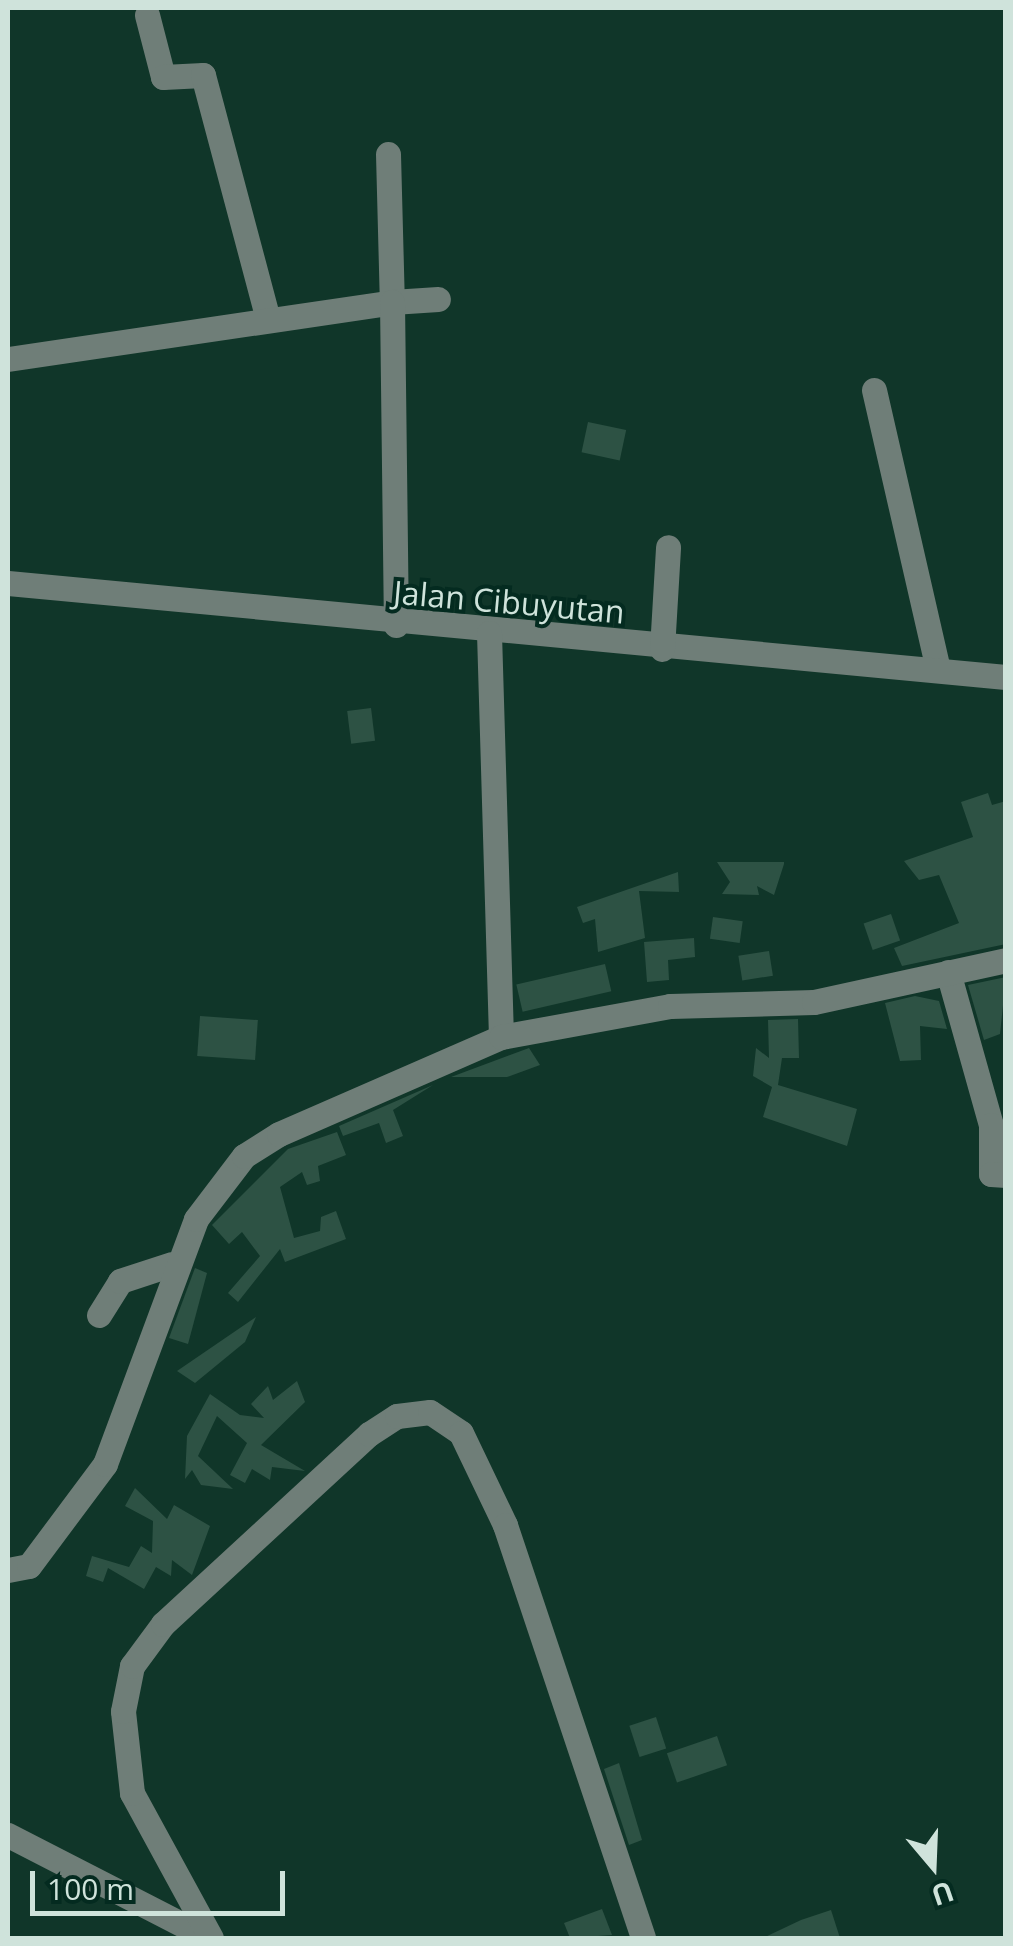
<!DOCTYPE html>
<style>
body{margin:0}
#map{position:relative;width:1013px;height:1946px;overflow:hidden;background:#103629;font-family:"Open Sans",sans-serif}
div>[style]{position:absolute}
.building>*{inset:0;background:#2d5244;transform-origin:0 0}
.minor>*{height:25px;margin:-12.5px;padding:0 12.5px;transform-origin:12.5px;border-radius:12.5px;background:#6f7e78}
span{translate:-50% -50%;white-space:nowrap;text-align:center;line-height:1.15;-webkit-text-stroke:8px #042b20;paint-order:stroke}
.street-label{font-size:32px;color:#cfe3db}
.frame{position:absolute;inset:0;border:10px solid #cfe3db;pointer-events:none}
.north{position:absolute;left:883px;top:1816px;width:100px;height:100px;-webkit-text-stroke:8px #042b20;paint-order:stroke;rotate:161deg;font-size:28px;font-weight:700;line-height:40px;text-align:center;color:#cfe3db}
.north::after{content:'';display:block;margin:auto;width:35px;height:45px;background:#cfe3db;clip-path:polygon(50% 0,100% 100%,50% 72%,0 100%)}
.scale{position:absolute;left:30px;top:1871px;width:255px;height:45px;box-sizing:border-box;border:5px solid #cfe3db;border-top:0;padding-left:12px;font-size:30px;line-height:35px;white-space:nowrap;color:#cfe3db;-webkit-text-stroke:8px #042b20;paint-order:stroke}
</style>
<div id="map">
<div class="building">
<div style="left:588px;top:422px;width:39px;height:31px;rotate:12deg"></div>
<div style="left:371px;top:708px;width:33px;height:24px;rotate:83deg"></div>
<div style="clip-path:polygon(988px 793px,992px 805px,1006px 801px,1006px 944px,902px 966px,894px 948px,959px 923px,939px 875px,919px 880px,904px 861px,973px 837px,961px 802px)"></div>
<div style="clip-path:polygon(717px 862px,784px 862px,784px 864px,774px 895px,757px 886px,759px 895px,722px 894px,730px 882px)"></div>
<div style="clip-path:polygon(678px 872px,679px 892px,639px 891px,645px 938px,598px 952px,595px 919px,583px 923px,577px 907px)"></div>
<div style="left:891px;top:914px;width:28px;height:29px;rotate:71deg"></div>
<div style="left:713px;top:917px;width:30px;height:22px;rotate:8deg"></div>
<div style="clip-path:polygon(694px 938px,695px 957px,668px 960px,669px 980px,647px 982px,644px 942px)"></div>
<div style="left:769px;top:951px;width:25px;height:31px;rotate:81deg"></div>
<div style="left:605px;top:964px;width:28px;height:91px;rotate:77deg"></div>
<div style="clip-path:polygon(1006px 977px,1000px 1034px,984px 1040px,968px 985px)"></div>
<div style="clip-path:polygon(915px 996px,939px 1001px,947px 1029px,920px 1026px,921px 1060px,900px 1061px,885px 1003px)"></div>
<div style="left:200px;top:1016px;width:58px;height:40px;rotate:4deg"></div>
<div style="clip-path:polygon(798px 1019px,799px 1058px,782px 1058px,778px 1085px,857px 1109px,847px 1146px,763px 1117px,772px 1087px,753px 1076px,756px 1048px,769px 1058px,768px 1020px)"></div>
<div style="clip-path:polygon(529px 1048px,540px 1065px,507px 1077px,451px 1077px)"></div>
<div style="clip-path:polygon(433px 1085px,393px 1110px,403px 1136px,386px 1143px,379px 1123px,343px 1136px,339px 1126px)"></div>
<div style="clip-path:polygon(337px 1132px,346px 1155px,318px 1166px,320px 1181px,307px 1185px,302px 1172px,280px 1187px,294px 1238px,320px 1231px,321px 1217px,336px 1211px,346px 1239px,285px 1262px,280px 1249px,238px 1302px,228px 1293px,260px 1256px,242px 1232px,229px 1244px,212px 1225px,288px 1149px)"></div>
<div style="clip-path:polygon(195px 1268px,207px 1273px,188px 1344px,169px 1338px)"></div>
<div style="clip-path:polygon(256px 1317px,245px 1342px,195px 1383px,177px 1371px)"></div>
<div style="clip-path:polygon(297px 1381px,305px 1402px,261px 1445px,305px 1471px,272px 1467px,270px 1480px,252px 1469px,245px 1483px,230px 1475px,247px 1443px,217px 1416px,198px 1456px,233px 1489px,201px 1485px,192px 1470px,185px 1479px,187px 1436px,210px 1394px,240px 1415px,264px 1418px,251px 1404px,268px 1386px,273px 1400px)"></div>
<div style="clip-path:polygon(135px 1488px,167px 1519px,174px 1505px,210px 1526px,192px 1575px,172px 1560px,171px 1576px,156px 1567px,144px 1589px,108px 1568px,103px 1582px,86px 1576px,92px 1556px,129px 1567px,141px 1546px,152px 1553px,153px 1521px,125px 1506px)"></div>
<div style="left:656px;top:1717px;width:33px;height:28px;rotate:72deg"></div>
<div style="left:717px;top:1736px;width:31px;height:53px;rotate:71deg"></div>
<div style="clip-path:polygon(619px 1763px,642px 1840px,629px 1845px,604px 1769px)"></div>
<div style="clip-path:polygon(602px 1909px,612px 1935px,570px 1938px,564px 1923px)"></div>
<div style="clip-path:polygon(831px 1910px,840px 1938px,763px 1938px,801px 1920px)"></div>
</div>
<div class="minor">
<div style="left:147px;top:15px;width:64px;rotate:75.5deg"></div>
<div style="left:163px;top:77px;width:40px;rotate:-2.9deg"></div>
<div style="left:203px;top:75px;width:248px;rotate:75.1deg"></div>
<div style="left:388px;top:154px;width:148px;rotate:88.5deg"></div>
<div style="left:392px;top:302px;width:46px;rotate:-3.7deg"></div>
<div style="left:8px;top:359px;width:388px;rotate:-8.4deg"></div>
<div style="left:392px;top:302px;width:323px;rotate:89.3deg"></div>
<div style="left:874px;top:390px;width:287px;rotate:77.1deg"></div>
<div style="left:8px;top:583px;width:1002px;rotate:5.38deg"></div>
<div style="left:489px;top:633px;width:404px;rotate:88.3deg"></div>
<div style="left:662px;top:649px;width:102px;rotate:-86.6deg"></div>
<div style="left:948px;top:972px;width:159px;rotate:74.3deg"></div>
<div style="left:991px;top:1125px;width:49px;rotate:90deg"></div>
<div style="left:991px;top:1174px;width:15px;rotate:4deg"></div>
<div style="left:99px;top:1315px;width:40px;rotate:-58deg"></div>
<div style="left:120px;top:1281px;width:55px;rotate:-18.1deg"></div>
<div style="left:8px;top:1570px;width:21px;rotate:-11deg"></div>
<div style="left:29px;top:1566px;width:127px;rotate:-53.3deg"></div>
<div style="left:105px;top:1464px;width:261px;rotate:-69.6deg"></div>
<div style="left:196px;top:1219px;width:79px;rotate:-52.7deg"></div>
<div style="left:244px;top:1156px;width:41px;rotate:-32.2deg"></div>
<div style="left:279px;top:1134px;width:242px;rotate:-23.6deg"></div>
<div style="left:501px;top:1037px;width:172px;rotate:-10.4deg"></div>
<div style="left:670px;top:1006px;width:144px;rotate:-1.6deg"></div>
<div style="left:814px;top:1002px;width:197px;rotate:-12.3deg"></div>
<div style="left:8px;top:1835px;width:225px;rotate:27.2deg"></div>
<div style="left:211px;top:1938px;width:165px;rotate:-118.6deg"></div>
<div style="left:132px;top:1793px;width:82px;rotate:-96.3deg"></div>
<div style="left:123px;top:1711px;width:46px;rotate:-78.7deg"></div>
<div style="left:132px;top:1666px;width:52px;rotate:-53.6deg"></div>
<div style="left:163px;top:1624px;width:280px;rotate:-42.7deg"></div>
<div style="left:369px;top:1434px;width:33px;rotate:-33deg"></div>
<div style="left:397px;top:1416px;width:33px;rotate:-7deg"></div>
<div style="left:430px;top:1412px;width:37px;rotate:34deg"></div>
<div style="left:461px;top:1433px;width:102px;rotate:64.4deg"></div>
<div style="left:505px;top:1525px;width:435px;rotate:71.5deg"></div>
</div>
<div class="street-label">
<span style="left:509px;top:602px;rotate:5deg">Jalan Cibuyutan</span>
</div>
<div class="frame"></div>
<div class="north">U</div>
<div class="scale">100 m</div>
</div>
